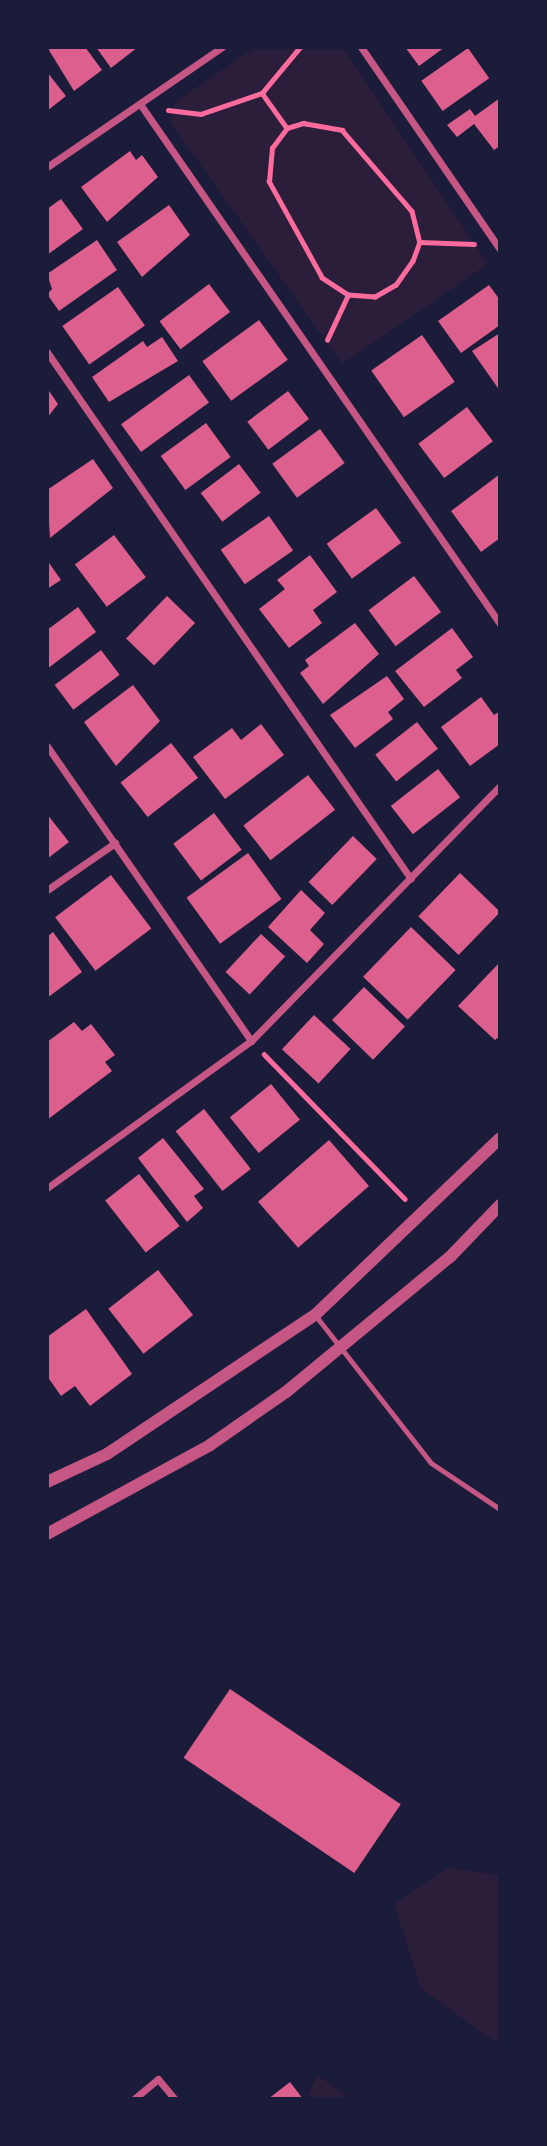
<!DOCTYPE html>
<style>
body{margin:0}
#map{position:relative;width:547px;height:2146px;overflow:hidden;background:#1b1b3a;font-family:"Nunito Sans",sans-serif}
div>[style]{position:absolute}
.green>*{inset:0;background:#2a1e3b}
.building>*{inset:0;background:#dd5f8e;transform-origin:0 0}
.path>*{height:4.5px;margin:-2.25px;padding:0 2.25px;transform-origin:2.25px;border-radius:2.25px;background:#ff6b9d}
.service>*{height:5px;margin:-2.5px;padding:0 2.5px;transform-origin:2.5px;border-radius:2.5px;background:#c65784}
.minor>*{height:7px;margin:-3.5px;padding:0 3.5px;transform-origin:3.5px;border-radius:3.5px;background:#c65784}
.tertiary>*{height:12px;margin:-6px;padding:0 6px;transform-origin:6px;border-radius:6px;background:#c65784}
span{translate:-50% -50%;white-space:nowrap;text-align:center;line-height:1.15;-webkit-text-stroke:6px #1b1b3a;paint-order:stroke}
.frame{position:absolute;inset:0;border:49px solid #1b1b3a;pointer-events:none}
</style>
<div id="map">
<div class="green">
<div style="clip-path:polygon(256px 47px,342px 47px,488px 264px,342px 364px,171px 123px,175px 102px)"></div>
<div style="clip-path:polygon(448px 1868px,500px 1875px,500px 2045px,421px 1989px,394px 1904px)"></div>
<div style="clip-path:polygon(317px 2076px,321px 2078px,353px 2099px,306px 2099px)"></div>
</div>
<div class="building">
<div style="clip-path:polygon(47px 47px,85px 47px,102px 70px,74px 91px)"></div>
<div style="clip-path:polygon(96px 47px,138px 47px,111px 68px)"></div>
<div style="clip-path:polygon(405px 47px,445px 47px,419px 66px)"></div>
<div style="left:468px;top:48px;width:37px;height:57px;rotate:55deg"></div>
<div style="clip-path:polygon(47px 72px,66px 96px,47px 111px)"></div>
<div style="clip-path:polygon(500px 98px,500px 146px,494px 150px,474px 124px,457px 137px,447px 125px,470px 109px,475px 116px)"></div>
<div style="clip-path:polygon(130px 151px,136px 160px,142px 155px,158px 177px,107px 222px,81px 187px)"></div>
<div style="clip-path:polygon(61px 199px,83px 229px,47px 255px,47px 209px)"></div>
<div style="clip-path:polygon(169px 205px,190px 235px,142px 277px,117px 242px)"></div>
<div style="clip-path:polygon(97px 240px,117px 270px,59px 311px,47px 294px,52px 289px,47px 274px)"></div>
<div style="left:209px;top:284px;width:35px;height:62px;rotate:53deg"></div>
<div style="clip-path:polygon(489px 285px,500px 300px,500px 325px,461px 353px,438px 321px)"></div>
<div style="left:118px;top:287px;width:47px;height:68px;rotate:55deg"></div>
<div style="left:259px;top:320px;width:49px;height:70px;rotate:54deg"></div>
<div style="clip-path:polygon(500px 333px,500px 391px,472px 351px)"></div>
<div style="left:422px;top:335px;width:57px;height:62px;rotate:55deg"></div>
<div style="clip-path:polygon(162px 337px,178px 361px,109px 402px,92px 377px,143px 341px,147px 347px)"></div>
<div style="left:189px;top:375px;width:34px;height:84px;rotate:54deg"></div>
<div style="clip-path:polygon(47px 388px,58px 404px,47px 418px)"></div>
<div style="left:288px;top:391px;width:35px;height:51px;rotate:53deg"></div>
<div style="left:467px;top:407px;width:43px;height:61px;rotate:53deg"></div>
<div style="left:206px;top:423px;width:42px;height:56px;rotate:54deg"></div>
<div style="left:320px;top:429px;width:42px;height:59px;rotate:54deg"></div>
<div style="clip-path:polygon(93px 459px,113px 488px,50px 538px,47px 490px)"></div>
<div style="left:239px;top:464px;width:36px;height:48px;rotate:53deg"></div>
<div style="clip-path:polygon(500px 474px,500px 538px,481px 552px,451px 511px)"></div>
<div style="left:376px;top:508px;width:43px;height:61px;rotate:54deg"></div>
<div style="left:269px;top:516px;width:42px;height:59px;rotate:55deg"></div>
<div style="left:114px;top:535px;width:53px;height:49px;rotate:53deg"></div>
<div style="clip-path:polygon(310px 555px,337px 592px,313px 610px,322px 623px,289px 648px,259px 609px,285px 589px,277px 580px)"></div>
<div style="clip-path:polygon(47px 560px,61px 580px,47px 589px)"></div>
<div style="left:414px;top:576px;width:45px;height:57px;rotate:53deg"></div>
<div style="left:167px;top:596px;width:39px;height:59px;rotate:44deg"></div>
<div style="clip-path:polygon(78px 607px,96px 632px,47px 669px,47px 630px)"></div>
<div style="clip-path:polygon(355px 623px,379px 654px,323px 704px,300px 673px,309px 666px,305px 660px)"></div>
<div style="clip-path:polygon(452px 628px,473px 657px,456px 670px,462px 678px,424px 707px,395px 671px)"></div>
<div style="left:101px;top:650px;width:31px;height:58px;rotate:53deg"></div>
<div style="clip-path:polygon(387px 676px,404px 699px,388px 712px,393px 719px,355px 748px,330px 715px)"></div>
<div style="clip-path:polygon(133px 685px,160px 721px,116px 766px,84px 722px)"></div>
<div style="clip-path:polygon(481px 697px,494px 715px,500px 711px,500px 744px,470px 766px,441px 727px)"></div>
<div style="left:417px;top:722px;width:34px;height:53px;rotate:52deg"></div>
<div style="clip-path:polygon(261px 724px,284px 755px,225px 799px,193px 757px,232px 728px,241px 740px)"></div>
<div style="left:171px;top:743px;width:44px;height:64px;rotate:52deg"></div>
<div style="left:438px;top:769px;width:36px;height:60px;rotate:52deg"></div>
<div style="left:308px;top:775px;width:44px;height:82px;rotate:52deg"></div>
<div style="left:214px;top:813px;width:46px;height:51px;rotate:53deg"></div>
<div style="clip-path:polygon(47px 814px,69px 842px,47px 859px)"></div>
<div style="left:353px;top:836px;width:33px;height:64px;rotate:44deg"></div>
<div style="left:248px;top:853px;width:57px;height:76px;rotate:54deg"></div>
<div style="left:460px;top:873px;width:56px;height:60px;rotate:44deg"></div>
<div style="left:111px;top:875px;width:67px;height:70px;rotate:53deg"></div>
<div style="clip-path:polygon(301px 890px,325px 913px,310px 930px,324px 944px,307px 963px,268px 927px)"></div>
<div style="left:411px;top:927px;width:62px;height:69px;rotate:44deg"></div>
<div style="clip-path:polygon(53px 932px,82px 972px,47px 998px,47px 937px)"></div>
<div style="left:261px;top:934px;width:33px;height:52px;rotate:43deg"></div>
<div style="clip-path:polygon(500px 962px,500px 1036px,495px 1040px,458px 1006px)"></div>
<div style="left:364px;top:987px;width:57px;height:46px;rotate:44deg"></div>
<div style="left:314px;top:1015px;width:50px;height:47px;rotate:43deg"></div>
<div style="clip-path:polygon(74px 1022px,82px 1031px,91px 1024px,115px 1055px,105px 1062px,112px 1071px,47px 1120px,47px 1042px)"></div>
<div style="left:271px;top:1084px;width:46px;height:53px;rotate:51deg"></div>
<div style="left:204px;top:1109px;width:76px;height:36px;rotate:52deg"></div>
<div style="clip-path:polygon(163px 1138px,204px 1189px,194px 1196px,203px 1208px,187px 1222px,138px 1158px)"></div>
<div style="left:329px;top:1140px;width:61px;height:94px;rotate:49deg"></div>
<div style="left:139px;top:1174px;width:66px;height:43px;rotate:52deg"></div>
<div style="left:158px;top:1270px;width:57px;height:63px;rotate:52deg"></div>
<div style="clip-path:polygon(86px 1309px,132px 1374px,90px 1406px,75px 1386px,61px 1396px,47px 1376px,47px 1337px)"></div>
<div style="left:230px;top:1689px;width:206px;height:83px;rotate:34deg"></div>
<div style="clip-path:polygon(290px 2082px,303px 2099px,268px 2099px)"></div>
</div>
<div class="path">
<div style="left:262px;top:93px;width:43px;rotate:54.5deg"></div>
<div style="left:168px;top:110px;width:33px;rotate:7deg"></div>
<div style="left:201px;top:114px;width:65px;rotate:-19deg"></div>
<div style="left:262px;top:93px;width:60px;rotate:-50.4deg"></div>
<div style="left:303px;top:123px;width:40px;rotate:10deg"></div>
<div style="left:342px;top:130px;width:107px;rotate:49.2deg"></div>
<div style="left:412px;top:211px;width:32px;rotate:76deg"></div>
<div style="left:420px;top:242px;width:20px;rotate:110deg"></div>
<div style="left:413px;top:261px;width:29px;rotate:125deg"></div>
<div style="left:396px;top:285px;width:24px;rotate:150deg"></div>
<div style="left:375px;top:297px;width:27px;rotate:-176deg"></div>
<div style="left:348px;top:295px;width:31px;rotate:-147deg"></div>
<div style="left:322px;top:278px;width:110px;rotate:-118.9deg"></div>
<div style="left:269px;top:182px;width:34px;rotate:-85deg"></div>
<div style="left:272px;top:148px;width:25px;rotate:-53deg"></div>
<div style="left:287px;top:128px;width:17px;rotate:-17deg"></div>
<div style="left:420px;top:242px;width:54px;rotate:2.1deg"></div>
<div style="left:327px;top:340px;width:50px;rotate:-65deg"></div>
<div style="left:264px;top:1054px;width:202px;rotate:45.8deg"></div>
</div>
<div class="service">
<div style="left:315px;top:1315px;width:188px;rotate:51.9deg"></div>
<div style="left:431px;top:1463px;width:83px;rotate:33.7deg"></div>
</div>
<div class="minor">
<div style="left:361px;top:47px;width:245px;rotate:55.5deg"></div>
<div style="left:140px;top:104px;width:632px;rotate:55.3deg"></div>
<div style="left:47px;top:167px;width:212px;rotate:-34.4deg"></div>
<div style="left:47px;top:352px;width:640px;rotate:55.37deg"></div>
<div style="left:47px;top:746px;width:359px;rotate:55.3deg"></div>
<div style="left:47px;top:890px;width:83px;rotate:-34.7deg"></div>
<div style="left:47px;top:1188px;width:251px;rotate:-35.8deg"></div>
<div style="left:251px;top:1041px;width:356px;rotate:-45.7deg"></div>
<div style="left:134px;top:2099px;width:31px;rotate:-40deg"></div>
<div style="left:158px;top:2079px;width:26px;rotate:50deg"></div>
</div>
<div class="tertiary">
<div style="left:47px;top:1482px;width:66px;rotate:-25deg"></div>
<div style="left:107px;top:1454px;width:250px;rotate:-33.8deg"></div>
<div style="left:315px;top:1315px;width:256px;rotate:-43.7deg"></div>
<div style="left:47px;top:1534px;width:186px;rotate:-28.6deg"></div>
<div style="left:210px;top:1445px;width:93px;rotate:-34.9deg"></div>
<div style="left:286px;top:1392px;width:212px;rotate:-39.5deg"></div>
<div style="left:450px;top:1257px;width:72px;rotate:-46.1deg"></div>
</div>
<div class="frame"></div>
</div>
